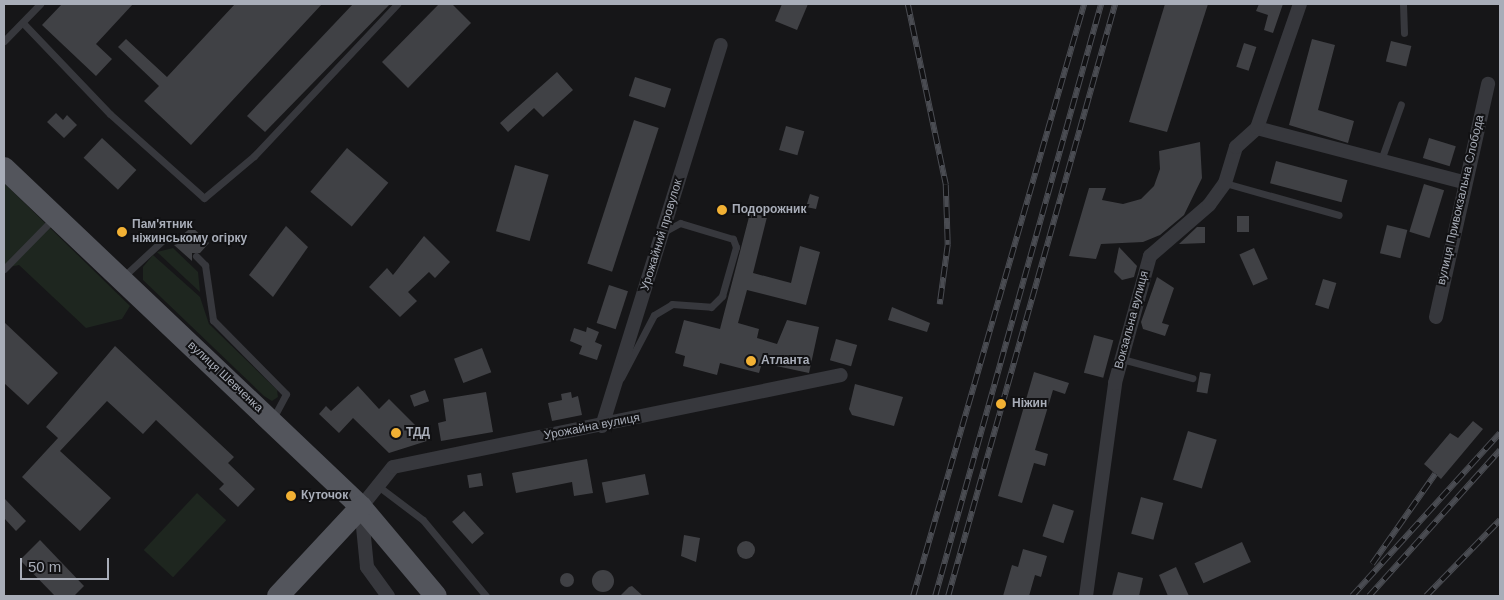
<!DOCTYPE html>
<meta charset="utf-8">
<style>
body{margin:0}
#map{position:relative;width:1504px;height:600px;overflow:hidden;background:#161618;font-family:Helvetica,sans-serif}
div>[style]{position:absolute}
.green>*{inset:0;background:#1e261f;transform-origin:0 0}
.building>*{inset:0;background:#404145;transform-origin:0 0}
.round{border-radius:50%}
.lane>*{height:7px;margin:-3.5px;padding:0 3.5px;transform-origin:3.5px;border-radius:3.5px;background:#37383d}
.street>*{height:14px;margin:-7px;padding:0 7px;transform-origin:7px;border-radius:7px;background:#37383d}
.primary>*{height:22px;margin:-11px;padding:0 11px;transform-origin:11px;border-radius:11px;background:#53555c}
.rail>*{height:5.5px;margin-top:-2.75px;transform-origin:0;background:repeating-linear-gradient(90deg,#111113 0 11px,#4a4c52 0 22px);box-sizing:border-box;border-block:1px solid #4a4c52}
.dots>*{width:14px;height:14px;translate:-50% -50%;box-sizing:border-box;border:2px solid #111113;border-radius:50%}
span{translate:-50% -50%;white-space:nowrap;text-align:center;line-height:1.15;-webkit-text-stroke:4px #111113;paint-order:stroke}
.street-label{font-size:12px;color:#a8adb8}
.poi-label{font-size:12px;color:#a8adb8;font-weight:700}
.left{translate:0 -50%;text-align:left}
.frame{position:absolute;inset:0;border:5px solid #a8adb8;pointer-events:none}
.scale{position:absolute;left:20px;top:558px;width:89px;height:22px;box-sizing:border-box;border:2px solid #a8adb8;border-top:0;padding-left:6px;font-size:15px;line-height:18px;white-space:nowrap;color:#a8adb8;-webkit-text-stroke:4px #111113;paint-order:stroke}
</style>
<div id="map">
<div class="green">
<div style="clip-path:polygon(4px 183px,130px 306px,122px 319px,86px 328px,19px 265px,4px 268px)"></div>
<div style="clip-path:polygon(173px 248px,198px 272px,200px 292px,157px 252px)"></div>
<div style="clip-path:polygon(153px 255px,200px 297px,209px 324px,277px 390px,278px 397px,272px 401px,264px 396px,143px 280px,143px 267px)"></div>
<div style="left:197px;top:493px;width:40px;height:78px;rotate:43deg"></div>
</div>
<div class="building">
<div style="clip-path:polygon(62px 4px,133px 4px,96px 44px,112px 59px,96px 76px,42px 25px)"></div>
<div style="clip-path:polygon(235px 4px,322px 4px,191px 145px,144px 101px,159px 86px,118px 47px,126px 39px,167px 77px)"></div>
<div style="clip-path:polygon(353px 4px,390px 4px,265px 132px,247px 116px)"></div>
<div style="clip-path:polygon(439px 4px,452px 4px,471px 23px,408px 88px,382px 62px)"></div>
<div style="clip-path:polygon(782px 4px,808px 4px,797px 30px,775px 21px)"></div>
<div style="clip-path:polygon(1165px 4px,1208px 4px,1167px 132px,1129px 122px)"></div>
<div style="clip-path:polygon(1259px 4px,1283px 4px,1273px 33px,1264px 30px,1268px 15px,1256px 11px)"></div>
<div style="clip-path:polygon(1312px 39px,1335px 45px,1318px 110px,1354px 121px,1348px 143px,1289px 125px)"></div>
<div style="left:1391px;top:41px;width:21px;height:21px;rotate:14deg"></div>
<div style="left:1244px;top:43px;width:13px;height:25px;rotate:18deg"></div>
<div style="clip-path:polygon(557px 72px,573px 90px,543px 117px,534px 108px,508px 132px,500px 123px)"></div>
<div style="left:635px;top:77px;width:38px;height:20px;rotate:18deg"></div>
<div style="clip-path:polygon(56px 113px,63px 120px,67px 115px,77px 125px,64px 138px,47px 122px)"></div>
<div style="left:634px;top:120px;width:26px;height:151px;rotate:18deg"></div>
<div style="left:786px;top:126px;width:19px;height:25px;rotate:16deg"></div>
<div style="left:102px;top:138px;width:47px;height:27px;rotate:43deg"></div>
<div style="left:1429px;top:138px;width:28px;height:21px;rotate:17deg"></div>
<div style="clip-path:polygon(1200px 142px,1202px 178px,1184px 215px,1160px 235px,1143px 242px,1101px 244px,1096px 259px,1069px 256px,1089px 188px,1106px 188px,1102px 200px,1123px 204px,1141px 199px,1154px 186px,1160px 169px,1159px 151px)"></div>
<div style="left:347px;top:148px;width:54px;height:57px;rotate:40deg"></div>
<div style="left:1276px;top:161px;width:74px;height:23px;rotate:15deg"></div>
<div style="left:515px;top:165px;width:35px;height:69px;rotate:16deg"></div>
<div style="left:1424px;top:184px;width:21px;height:50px;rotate:17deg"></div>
<div style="clip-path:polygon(810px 194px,819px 197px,816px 209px,806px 207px)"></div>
<div style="clip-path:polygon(750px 213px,767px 217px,753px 273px,791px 283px,800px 246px,820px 252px,806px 305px,747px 290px,738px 323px,759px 329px,757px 338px,777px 344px,787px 320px,819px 327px,809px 373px,762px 363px,759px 373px,720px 363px,717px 375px,683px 366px,685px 356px,675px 353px,684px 320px,720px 329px)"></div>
<div style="left:1237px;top:216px;width:12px;height:16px"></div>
<div style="left:1387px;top:225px;width:21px;height:29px;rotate:14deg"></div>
<div style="clip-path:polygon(286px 226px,308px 247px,273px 297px,249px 275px)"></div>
<div style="clip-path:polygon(192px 227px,209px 243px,200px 253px,192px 253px,192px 261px,174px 245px,181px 243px,182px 235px)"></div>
<div style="clip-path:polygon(1197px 227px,1205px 227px,1205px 243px,1179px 244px)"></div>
<div style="clip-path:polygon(424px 236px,450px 262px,435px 278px,429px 272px,408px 292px,417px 301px,400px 317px,369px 287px,387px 268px,393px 275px)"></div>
<div style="clip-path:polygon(1119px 247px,1137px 266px,1134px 277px,1122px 280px,1114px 272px)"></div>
<div style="left:1254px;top:248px;width:34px;height:16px;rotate:66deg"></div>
<div style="clip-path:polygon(1157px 277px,1174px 288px,1162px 323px,1169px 325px,1165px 336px,1143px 329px,1141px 322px)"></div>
<div style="left:1323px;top:279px;width:14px;height:27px;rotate:17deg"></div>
<div style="left:609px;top:285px;width:20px;height:40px;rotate:18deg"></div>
<div style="clip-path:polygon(892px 307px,930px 323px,927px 332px,888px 320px)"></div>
<div style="clip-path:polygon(4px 322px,58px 373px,28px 405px,4px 383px)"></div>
<div style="clip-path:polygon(587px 327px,599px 332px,595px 342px,602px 345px,597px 360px,579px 354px,582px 346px,570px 341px,574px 328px,586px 332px)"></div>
<div style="left:1094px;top:335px;width:20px;height:39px;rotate:15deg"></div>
<div style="left:836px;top:339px;width:22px;height:22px;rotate:16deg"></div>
<div style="clip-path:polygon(115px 346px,234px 457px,228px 463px,255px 489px,238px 507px,219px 489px,224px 484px,156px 420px,143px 434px,107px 401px,60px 451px,111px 498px,80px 531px,22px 477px,58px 438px,46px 427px)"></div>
<div style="left:482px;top:348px;width:26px;height:30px;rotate:69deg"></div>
<div style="clip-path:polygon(1034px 372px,1069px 383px,1065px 394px,1053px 390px,1035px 450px,1048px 454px,1045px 466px,1034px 463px,1022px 503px,998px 496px)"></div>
<div style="left:1200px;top:372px;width:11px;height:20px;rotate:10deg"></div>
<div style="clip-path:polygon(855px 384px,903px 397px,894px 426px,852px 415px,849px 409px)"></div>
<div style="clip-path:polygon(358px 386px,379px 409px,389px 399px,430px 440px,389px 453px,353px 418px,339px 433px,319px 414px,326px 406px,331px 411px)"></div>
<div style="left:425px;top:390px;width:12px;height:16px;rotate:70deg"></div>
<div style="clip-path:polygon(486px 392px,493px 432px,441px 441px,438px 423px,446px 421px,443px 399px)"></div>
<div style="clip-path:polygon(571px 392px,572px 398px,578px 396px,582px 415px,552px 421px,548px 403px,562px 400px,561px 394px)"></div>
<div style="clip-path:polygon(1473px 421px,1483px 429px,1441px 479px,1424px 464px,1450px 433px,1458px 438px)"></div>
<div style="left:1188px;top:431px;width:30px;height:51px;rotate:17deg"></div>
<div style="clip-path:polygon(587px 459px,593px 493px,574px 496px,572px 482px,516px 493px,512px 473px)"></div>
<div style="left:481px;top:473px;width:13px;height:14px;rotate:81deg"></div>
<div style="left:645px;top:474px;width:21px;height:44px;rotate:79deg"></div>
<div style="left:1141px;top:497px;width:23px;height:38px;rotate:15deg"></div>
<div style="clip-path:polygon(4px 498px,26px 521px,16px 531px,4px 518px)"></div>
<div style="left:1053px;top:504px;width:22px;height:34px;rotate:18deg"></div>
<div style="left:464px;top:511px;width:30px;height:16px;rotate:48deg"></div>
<div style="clip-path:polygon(684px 535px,700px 538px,696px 562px,681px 556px)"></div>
<div style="clip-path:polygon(40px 540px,84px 586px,74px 596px,55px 596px,20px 560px)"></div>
<div class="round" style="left:737px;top:541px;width:18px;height:18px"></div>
<div style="left:1242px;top:542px;width:22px;height:52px;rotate:66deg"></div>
<div style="clip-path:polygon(1023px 549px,1047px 556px,1041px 577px,1035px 575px,1029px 596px,1003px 596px,1012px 565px,1018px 567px)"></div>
<div style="clip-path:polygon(1176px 567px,1189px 596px,1168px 596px,1159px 575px)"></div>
<div class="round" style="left:592px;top:570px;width:22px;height:22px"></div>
<div style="clip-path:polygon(1118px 572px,1143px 578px,1139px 596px,1112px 596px)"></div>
<div class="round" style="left:560px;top:573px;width:14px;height:14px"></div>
<div style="clip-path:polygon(632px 586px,643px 596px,620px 596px,629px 587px)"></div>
</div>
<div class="lane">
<div style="left:1403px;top:4px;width:29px;rotate:88deg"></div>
<div style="left:23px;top:23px;width:126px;rotate:46.3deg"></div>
<div style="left:110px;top:114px;width:126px;rotate:41.8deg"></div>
<div style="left:204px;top:198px;width:65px;rotate:-40deg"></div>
<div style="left:254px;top:156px;width:209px;rotate:-46.7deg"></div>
<div style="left:4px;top:41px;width:52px;rotate:-45.8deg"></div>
<div style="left:1381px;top:160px;width:59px;rotate:-70.3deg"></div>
<div style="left:1225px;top:183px;width:118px;rotate:15.7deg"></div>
<div style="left:196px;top:256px;width:13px;rotate:45deg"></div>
<div style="left:205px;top:265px;width:56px;rotate:81.7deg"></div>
<div style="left:213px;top:320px;width:104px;rotate:45.4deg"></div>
<div style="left:286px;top:394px;width:27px;rotate:118deg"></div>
<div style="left:4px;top:269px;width:70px;rotate:-45.6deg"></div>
<div style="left:123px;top:277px;width:54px;rotate:-42.8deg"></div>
<div style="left:163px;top:240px;width:15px;rotate:-4deg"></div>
<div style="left:1122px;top:359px;width:73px;rotate:15.2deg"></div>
<div style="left:621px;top:378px;width:71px;rotate:-62.4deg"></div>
<div style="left:654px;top:315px;width:21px;rotate:-31deg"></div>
<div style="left:672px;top:304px;width:39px;rotate:4deg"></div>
<div style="left:711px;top:307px;width:16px;rotate:-45deg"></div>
<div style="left:722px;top:296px;width:51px;rotate:-74.1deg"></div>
<div style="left:736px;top:247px;width:9px;rotate:-111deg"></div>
<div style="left:733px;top:239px;width:55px;rotate:-163.2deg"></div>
<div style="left:680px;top:223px;width:15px;rotate:152deg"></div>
<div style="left:378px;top:486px;width:56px;rotate:37.1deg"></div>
<div style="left:423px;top:520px;width:99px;rotate:50.3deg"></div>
</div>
<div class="street">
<div style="left:1257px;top:128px;width:213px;rotate:14.7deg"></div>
<div style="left:1436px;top:317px;width:239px;rotate:-77.4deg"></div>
<div style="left:602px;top:426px;width:399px;rotate:-72.7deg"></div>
<div style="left:388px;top:596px;width:36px;rotate:-126deg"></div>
<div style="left:367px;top:567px;width:60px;rotate:-95.7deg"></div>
<div style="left:361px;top:507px;width:51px;rotate:-51.3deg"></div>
<div style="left:393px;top:467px;width:457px;rotate:-11.6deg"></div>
<div style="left:1086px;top:596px;width:215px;rotate:-82.2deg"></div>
<div style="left:1115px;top:383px;width:132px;rotate:-74.6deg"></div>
<div style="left:1150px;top:256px;width:78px;rotate:-40.8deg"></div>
<div style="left:1209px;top:205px;width:27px;rotate:-54deg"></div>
<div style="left:1225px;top:183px;width:38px;rotate:-73deg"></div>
<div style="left:1236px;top:147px;width:28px;rotate:-42deg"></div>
<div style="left:1257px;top:128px;width:131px;rotate:-70.9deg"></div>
</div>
<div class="primary">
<div style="left:4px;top:168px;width:492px;rotate:43.5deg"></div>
<div style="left:361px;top:507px;width:116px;rotate:49.9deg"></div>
<div style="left:278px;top:596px;width:122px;rotate:-47deg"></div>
</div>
<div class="rail">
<div style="left:908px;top:4px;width:185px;rotate:78.1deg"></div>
<div style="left:946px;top:185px;width:60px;rotate:88.1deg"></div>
<div style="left:948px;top:245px;width:60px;rotate:97.7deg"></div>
<div style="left:1372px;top:564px;width:110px;rotate:-55deg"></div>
<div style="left:913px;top:596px;width:616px;rotate:-73.89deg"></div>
<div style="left:935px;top:596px;width:615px;rotate:-74.34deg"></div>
<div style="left:948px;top:596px;width:615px;rotate:-74.25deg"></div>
<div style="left:1352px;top:596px;width:220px;rotate:-47.8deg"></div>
<div style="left:1369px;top:596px;width:196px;rotate:-48.1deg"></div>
<div style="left:1426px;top:596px;width:106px;rotate:-45.8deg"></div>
</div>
<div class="dots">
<div style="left:722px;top:210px;background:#f2b134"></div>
<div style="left:122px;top:232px;background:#f2b134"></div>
<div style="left:751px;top:361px;background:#f2b134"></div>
<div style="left:1001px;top:404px;background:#f2b134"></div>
<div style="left:396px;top:433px;background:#f2b134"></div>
<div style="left:291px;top:496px;background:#f2b134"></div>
</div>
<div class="street-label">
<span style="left:1461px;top:200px;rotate:-77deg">вулиця Привокзальна Слобода</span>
<span style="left:662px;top:235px;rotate:-73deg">Урожайний провулок</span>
<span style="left:1132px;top:320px;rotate:-75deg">Вокзальна вулиця</span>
<span style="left:225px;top:377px;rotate:43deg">вулиця Шевченка</span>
<span style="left:592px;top:427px;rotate:-11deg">Урожайна вулиця</span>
</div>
<div class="poi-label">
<span class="left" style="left:732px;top:210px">Подорожник</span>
<span class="left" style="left:132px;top:232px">Пам'ятник<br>ніжинському огірку</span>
<span class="left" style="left:761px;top:361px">Атланта</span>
<span class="left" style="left:1012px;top:404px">Ніжин</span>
<span class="left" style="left:406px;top:433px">ТДД</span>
<span class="left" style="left:301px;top:496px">Куточок</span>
</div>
<div class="frame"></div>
<div class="scale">50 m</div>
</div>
